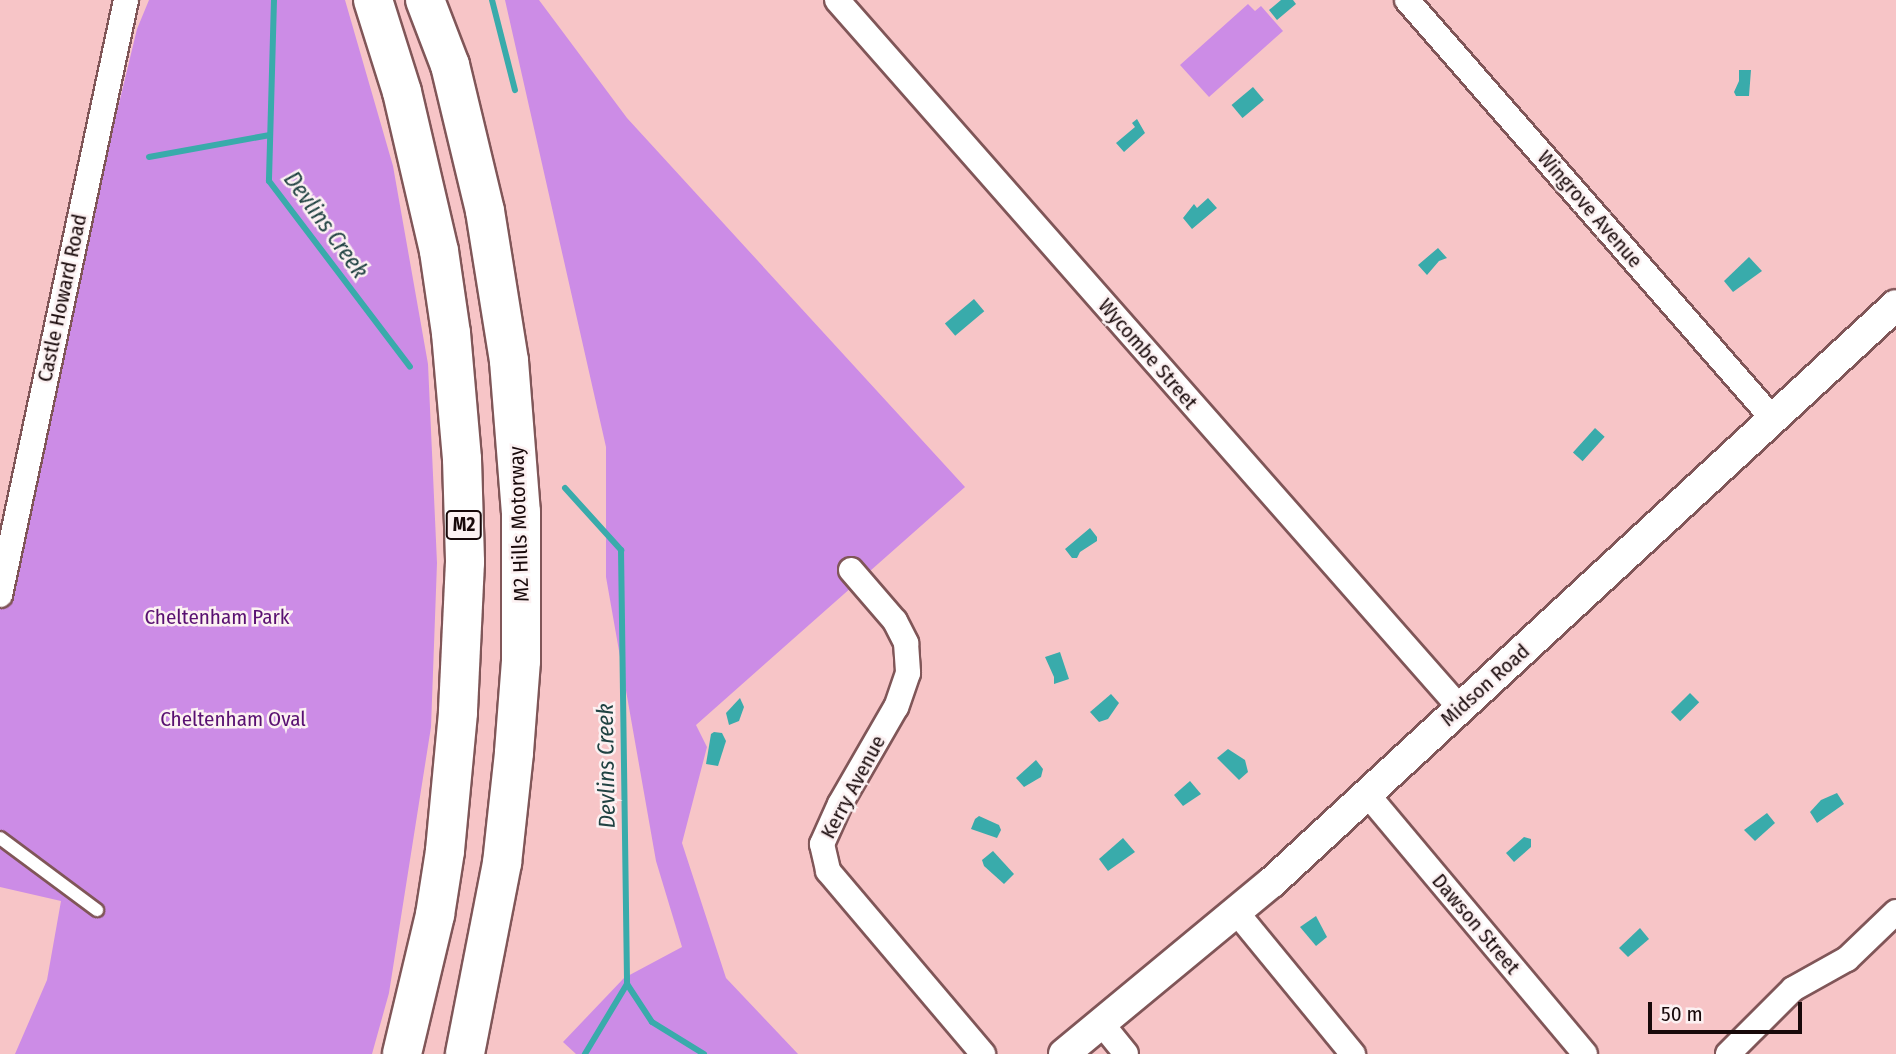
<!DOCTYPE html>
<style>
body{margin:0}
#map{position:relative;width:1896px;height:1054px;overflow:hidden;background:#f7c5c7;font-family:"Fira Sans Condensed",sans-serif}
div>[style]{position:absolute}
.green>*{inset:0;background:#cc8ce6}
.water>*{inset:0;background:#39abab;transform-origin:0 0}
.stream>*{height:6px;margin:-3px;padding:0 3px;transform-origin:3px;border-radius:3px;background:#39abab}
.roads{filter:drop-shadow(2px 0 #805658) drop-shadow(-2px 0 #805658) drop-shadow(0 2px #805658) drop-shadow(0 -2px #805658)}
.service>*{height:12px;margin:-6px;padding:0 6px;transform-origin:6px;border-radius:6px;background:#fff}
.minor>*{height:24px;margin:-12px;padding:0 12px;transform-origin:12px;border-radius:12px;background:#fff}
.tertiary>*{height:30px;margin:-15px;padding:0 15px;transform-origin:15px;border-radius:15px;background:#fff}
.motorway>*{height:38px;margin:-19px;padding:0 19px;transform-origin:19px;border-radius:19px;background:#fff}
span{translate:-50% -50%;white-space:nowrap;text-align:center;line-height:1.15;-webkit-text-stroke:5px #fcf1f2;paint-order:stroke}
.shield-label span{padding:2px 5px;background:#fcf1f2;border:2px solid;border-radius:5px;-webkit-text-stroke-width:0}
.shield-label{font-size:19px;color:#18090a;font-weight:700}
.street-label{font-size:21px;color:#18090a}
.park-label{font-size:21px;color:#591071}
.water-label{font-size:23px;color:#204242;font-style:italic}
.scale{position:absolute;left:1648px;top:1002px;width:154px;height:32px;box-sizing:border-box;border:4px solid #18090a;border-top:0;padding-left:9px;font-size:21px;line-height:24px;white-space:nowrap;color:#18090a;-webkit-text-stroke:5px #fcf1f2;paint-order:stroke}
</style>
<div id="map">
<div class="green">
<div style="clip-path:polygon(149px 0,345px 0,393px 166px,428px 364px,437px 563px,431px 727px,389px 993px,372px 1054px,15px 1054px,47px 980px,61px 901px,0 887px,0 595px,137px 29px)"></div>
<div style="clip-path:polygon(505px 0,539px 0,627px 118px,965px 487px,696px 725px,707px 747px,682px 843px,726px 978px,798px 1054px,576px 1054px,563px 1042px,624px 978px,682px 947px,656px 861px,606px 577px,606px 447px)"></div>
<div style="clip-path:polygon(1248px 4px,1255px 11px,1261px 6px,1283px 31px,1209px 97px,1180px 65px)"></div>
</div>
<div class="water">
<div style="clip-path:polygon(1281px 0,1293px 0,1296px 4px,1277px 20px,1269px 10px)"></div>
<div style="clip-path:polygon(1739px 70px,1751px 70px,1749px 96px,1736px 96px,1734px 92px,1739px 81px)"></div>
<div style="left:1253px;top:87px;width:17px;height:28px;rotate:50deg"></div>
<div style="clip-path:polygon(1137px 119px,1145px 133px,1124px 152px,1116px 143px,1135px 127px,1132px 123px)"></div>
<div style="clip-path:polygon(1208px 198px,1217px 208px,1192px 229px,1183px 218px,1194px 204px,1197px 208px)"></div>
<div style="clip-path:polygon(1438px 248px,1447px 258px,1439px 261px,1427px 275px,1418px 265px)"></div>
<div style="clip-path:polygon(1749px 257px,1762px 271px,1733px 292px,1724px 281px)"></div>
<div style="left:974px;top:299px;width:16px;height:38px;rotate:50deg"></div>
<div style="left:1595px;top:428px;width:13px;height:33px;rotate:42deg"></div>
<div style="clip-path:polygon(1090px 528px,1097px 537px,1097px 541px,1080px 552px,1077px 558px,1072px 558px,1065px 549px)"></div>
<div style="clip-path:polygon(1060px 652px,1069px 679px,1054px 684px,1054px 677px,1045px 657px)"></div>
<div style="left:1690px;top:693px;width:13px;height:27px;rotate:45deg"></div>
<div style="clip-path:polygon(1111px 694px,1119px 703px,1108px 719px,1099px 722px,1090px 712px)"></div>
<div style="clip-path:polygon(740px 698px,744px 707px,739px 721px,729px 725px,726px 713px)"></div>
<div style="clip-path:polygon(714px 732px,722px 733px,726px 741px,718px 766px,706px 764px,711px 734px)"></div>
<div style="clip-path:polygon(1228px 749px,1245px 760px,1248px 772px,1239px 780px,1217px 758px)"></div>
<div style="clip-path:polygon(1036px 760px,1043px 769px,1041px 777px,1024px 787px,1016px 778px)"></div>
<div style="clip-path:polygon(1190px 781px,1201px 794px,1183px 806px,1174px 795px)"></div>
<div style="clip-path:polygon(1837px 793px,1844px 804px,1817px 823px,1810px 812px,1821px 800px)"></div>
<div style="clip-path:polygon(1767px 813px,1775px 823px,1755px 841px,1744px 830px)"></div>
<div style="clip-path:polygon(979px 816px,999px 825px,1001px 830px,997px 838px,971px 829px,975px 819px)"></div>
<div style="clip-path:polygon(1524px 837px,1531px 839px,1531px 847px,1514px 862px,1506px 853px)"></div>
<div style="clip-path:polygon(1123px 838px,1135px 852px,1108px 871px,1099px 859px)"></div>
<div style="clip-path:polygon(993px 851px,1014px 874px,1004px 884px,984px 866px,982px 860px)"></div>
<div style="clip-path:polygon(1316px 916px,1327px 937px,1316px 946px,1300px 927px)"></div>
<div style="clip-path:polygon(1640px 928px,1649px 939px,1628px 957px,1619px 948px)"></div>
</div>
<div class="stream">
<div style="left:274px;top:0;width:181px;rotate:91.6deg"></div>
<div style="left:269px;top:181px;width:233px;rotate:52.8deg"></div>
<div style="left:492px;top:0;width:93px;rotate:75.7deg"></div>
<div style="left:149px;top:157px;width:123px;rotate:-10.3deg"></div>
<div style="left:565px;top:488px;width:84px;rotate:47.9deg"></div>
<div style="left:621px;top:550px;width:434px;rotate:89.2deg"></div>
<div style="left:627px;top:984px;width:82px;rotate:121deg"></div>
<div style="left:627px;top:984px;width:45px;rotate:56.7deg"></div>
<div style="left:652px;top:1022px;width:61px;rotate:31.6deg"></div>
</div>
<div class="roads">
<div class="service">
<div style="left:0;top:838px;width:121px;rotate:36.6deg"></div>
</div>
<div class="minor">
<div style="left:837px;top:0;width:943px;rotate:48.65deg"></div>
<div style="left:1407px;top:0;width:556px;rotate:48.86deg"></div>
<div style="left:851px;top:570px;width:67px;rotate:49.2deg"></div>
<div style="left:895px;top:621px;width:25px;rotate:63deg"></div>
<div style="left:906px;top:643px;width:30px;rotate:86deg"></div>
<div style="left:908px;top:673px;width:36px;rotate:109deg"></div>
<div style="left:896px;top:707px;width:112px;rotate:120deg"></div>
<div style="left:840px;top:804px;width:44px;rotate:114.2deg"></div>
<div style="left:822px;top:844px;width:28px;rotate:77deg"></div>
<div style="left:828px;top:871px;width:240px;rotate:49.7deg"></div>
<div style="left:0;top:595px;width:608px;rotate:-78.04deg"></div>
<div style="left:1367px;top:794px;width:339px;rotate:50deg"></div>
<div style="left:1237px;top:913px;width:183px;rotate:50.6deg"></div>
<div style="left:1102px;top:1024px;width:38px;rotate:51deg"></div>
<div style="left:1728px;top:1054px;width:92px;rotate:-45deg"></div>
<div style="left:1793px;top:989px;width:62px;rotate:-29.1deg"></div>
<div style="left:1847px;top:959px;width:68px;rotate:-43.8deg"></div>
</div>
<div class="tertiary">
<div style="left:1064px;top:1054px;width:268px;rotate:-39.6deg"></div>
<div style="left:1271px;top:883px;width:851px;rotate:-42.76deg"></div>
</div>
<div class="motorway">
<div style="left:373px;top:0;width:96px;rotate:72.5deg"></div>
<div style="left:402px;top:92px;width:163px;rotate:76.9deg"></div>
<div style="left:439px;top:251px;width:83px;rotate:81.7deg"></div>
<div style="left:451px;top:333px;width:126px;rotate:85deg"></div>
<div style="left:462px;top:459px;width:103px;rotate:88.3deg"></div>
<div style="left:465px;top:562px;width:151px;rotate:92.7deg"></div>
<div style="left:458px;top:713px;width:139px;rotate:95.4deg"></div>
<div style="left:445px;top:851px;width:65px;rotate:98.9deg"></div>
<div style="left:435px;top:915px;width:143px;rotate:103.4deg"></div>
<div style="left:425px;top:0;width:70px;rotate:69deg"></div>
<div style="left:450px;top:65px;width:150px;rotate:76.5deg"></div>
<div style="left:485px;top:211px;width:152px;rotate:80.9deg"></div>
<div style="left:509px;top:361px;width:151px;rotate:85.5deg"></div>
<div style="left:521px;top:512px;width:149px;rotate:90deg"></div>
<div style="left:521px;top:661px;width:92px;rotate:94.4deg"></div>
<div style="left:514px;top:753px;width:111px;rotate:96.2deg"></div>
<div style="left:502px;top:863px;width:195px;rotate:101deg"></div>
</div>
</div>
<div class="shield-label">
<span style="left:464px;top:525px">M2</span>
</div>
<div class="street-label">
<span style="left:1590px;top:209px;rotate:49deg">Wingrove Avenue</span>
<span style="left:62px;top:298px;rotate:-78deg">Castle Howard Road</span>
<span style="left:1148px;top:354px;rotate:49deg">Wycombe Street</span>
<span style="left:519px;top:524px;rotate:-92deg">M2 Hills Motorway</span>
<span style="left:1485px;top:685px;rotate:-42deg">Midson Road</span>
<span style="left:853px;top:787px;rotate:-62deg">Kerry Avenue</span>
<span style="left:1476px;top:924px;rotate:50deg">Dawson Street</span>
</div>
<div class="park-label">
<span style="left:217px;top:617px">Cheltenham Park</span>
<span style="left:233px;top:719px">Cheltenham Oval</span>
</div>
<div class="water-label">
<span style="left:326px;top:225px;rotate:54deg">Devlins Creek</span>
<span style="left:606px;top:766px;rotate:-91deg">Devlins Creek</span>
</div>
<div class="scale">50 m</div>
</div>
